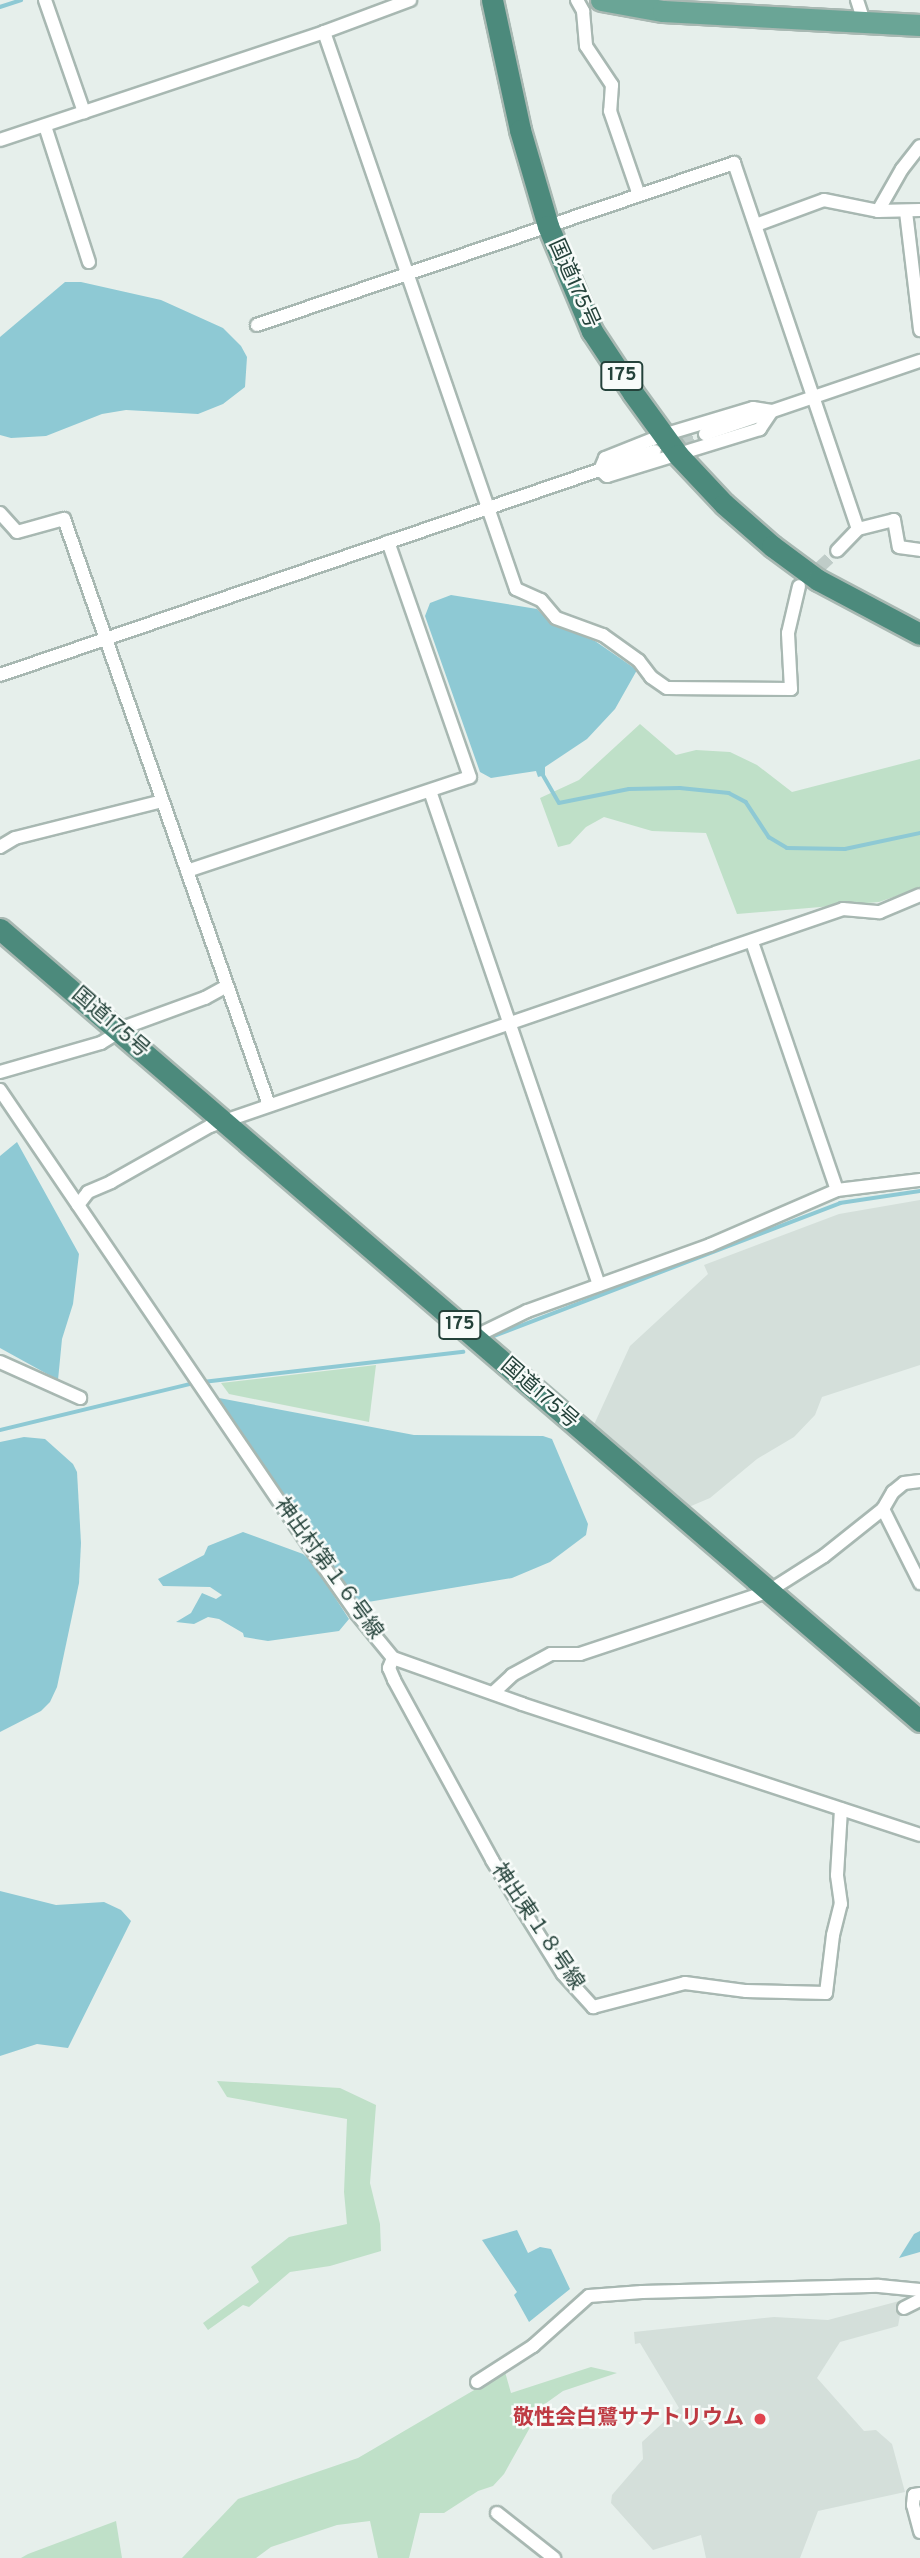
<!DOCTYPE html>
<meta charset="utf-8">
<style>
body{margin:0}
#map{position:relative;width:920px;height:2558px;overflow:hidden;background:#e6efeb;font-family:Overpass,"Noto Sans JP",sans-serif}
div>[style]{position:absolute}
.built>*{inset:0;background:#d4dfda}
.green>*{inset:0;background:#bfe0c8}
.water>*{inset:0;background:#8ec9d4}
.stream>*{height:3.5px;margin:-1.75px;padding:0 1.75px;transform-origin:1.75px;border-radius:1.75px;background:#8ec9d4}
.minor-tunnel>*{height:12px;margin-top:-6px;transform-origin:0;background:repeating-linear-gradient(90deg,#bfccc8 0 12px,transparent 0 18px)}
.roads{filter:drop-shadow(2px 0 #a8b8b2) drop-shadow(-2px 0 #a8b8b2) drop-shadow(0 2px #a8b8b2) drop-shadow(0 -2px #a8b8b2)}
.minor>*{height:12px;margin:-6px;padding:0 6px;transform-origin:6px;border-radius:6px;background:#fff}
.primary>*{height:21px;margin:-10.5px;padding:0 10.5px;transform-origin:10.5px;border-radius:10.5px;background:#6aa596}
.trunk>*{height:21px;margin:-10.5px;padding:0 10.5px;transform-origin:10.5px;border-radius:10.5px;background:#4c8a7c}
.dots>*{width:19px;height:19px;translate:-50% -50%;box-sizing:border-box;border:4px solid #f7fbf9;border-radius:50%}
span{translate:-50% -50%;white-space:nowrap;text-align:center;line-height:1.15;-webkit-text-stroke:5px #f7fbf9;paint-order:stroke}
.shield-label span{padding:2px 5px;background:#f7fbf9;border:2px solid;border-radius:5px;-webkit-text-stroke-width:0}
.shield-label{font-size:19px;color:#24423a;font-weight:700}
.street-label{font-size:21px;color:#24423a}
.health-label{font-size:21px;color:#be3a42;font-weight:700}
.right{translate:-100% -50%;text-align:right}
</style>
<div id="map">
<div class="built">
<div style="clip-path:polygon(920px 1200px,920px 1365px,822px 1397px,815px 1415px,794px 1437px,757px 1459px,710px 1498px,684px 1509px,592px 1429px,630px 1346px,708px 1274px,704px 1265px,839px 1214px)"></div>
<div style="clip-path:polygon(903px 2300px,898px 2326px,840px 2342px,817px 2378px,864px 2431px,876px 2430px,892px 2444px,905px 2492px,818px 2511px,800px 2558px,706px 2558px,701px 2535px,653px 2550px,611px 2503px,612px 2495px,643px 2459px,642px 2442px,679px 2408px,640px 2343px,635px 2344px,634px 2332px,774px 2317px,828px 2320px)"></div>
</div>
<div class="green">
<div style="clip-path:polygon(640px 724px,676px 755px,696px 750px,730px 752px,757px 765px,792px 792px,920px 759px,920px 888px,879px 902px,737px 914px,706px 833px,652px 831px,604px 817px,586px 827px,570px 844px,558px 847px,540px 798px,579px 780px)"></div>
<div style="clip-path:polygon(376px 1365px,369px 1422px,229px 1394px,221px 1383px)"></div>
<div style="clip-path:polygon(217px 2081px,340px 2088px,376px 2105px,370px 2183px,380px 2224px,381px 2251px,330px 2266px,290px 2272px,249px 2307px,243px 2305px,208px 2330px,203px 2323px,259px 2282px,251px 2267px,289px 2237px,347px 2224px,344px 2192px,347px 2119px,227px 2097px)"></div>
<div style="clip-path:polygon(591px 2367px,617px 2373px,563px 2391px,542px 2406px,504px 2474px,493px 2486px,478px 2491px,444px 2513px,420px 2513px,409px 2558px,378px 2558px,370px 2521px,337px 2525px,271px 2547px,256px 2558px,182px 2558px,238px 2499px,358px 2458px,505px 2372px,511px 2393px)"></div>
<div style="clip-path:polygon(116px 2521px,122px 2558px,21px 2558px,28px 2554px)"></div>
</div>
<div class="water">
<div style="clip-path:polygon(65px 282px,81px 282px,161px 300px,223px 328px,241px 346px,247px 357px,245px 387px,223px 404px,198px 414px,126px 410px,102px 414px,46px 436px,11px 438px,0 435px,0 337px)"></div>
<div style="clip-path:polygon(451px 595px,537px 609px,552px 624px,595px 641px,637px 670px,615px 709px,587px 739px,545px 767px,545px 775px,538px 777px,536px 771px,491px 778px,480px 772px,425px 616px,430px 603px)"></div>
<div style="clip-path:polygon(17px 1142px,79px 1254px,73px 1304px,62px 1339px,58px 1380px,0 1348px,0 1156px)"></div>
<div style="clip-path:polygon(219px 1398px,414px 1435px,543px 1436px,552px 1439px,588px 1524px,586px 1535px,550px 1562px,512px 1578px,356px 1604px)"></div>
<div style="clip-path:polygon(24px 1437px,45px 1439px,73px 1464px,77px 1472px,81px 1543px,79px 1583px,57px 1687px,50px 1702px,41px 1711px,0 1732px,0 1442px)"></div>
<div style="clip-path:polygon(243px 1532px,303px 1554px,312px 1562px,349px 1619px,339px 1631px,268px 1641px,244px 1637px,243px 1633px,219px 1619px,208px 1617px,194px 1624px,176px 1622px,191px 1613px,202px 1593px,216px 1599px,222px 1595px,210px 1587px,163px 1586px,158px 1579px,204px 1555px,208px 1546px)"></div>
<div style="clip-path:polygon(0 1891px,56px 1905px,104px 1902px,121px 1910px,131px 1921px,68px 2048px,37px 2044px,0 2056px)"></div>
<div style="clip-path:polygon(517px 2230px,528px 2253px,540px 2247px,551px 2249px,570px 2289px,529px 2322px,514px 2295px,517px 2292px,482px 2240px)"></div>
<div style="clip-path:polygon(920px 2231px,920px 2252px,899px 2258px,914px 2234px)"></div>
</div>
<div class="stream">
<div style="left:0;top:7px;width:22px;rotate:-18deg"></div>
<div style="left:542px;top:773px;width:34px;rotate:60deg"></div>
<div style="left:559px;top:803px;width:71px;rotate:-11.3deg"></div>
<div style="left:629px;top:789px;width:51px;rotate:-1.1deg"></div>
<div style="left:680px;top:788px;width:49px;rotate:5.8deg"></div>
<div style="left:729px;top:793px;width:19px;rotate:28deg"></div>
<div style="left:746px;top:802px;width:42px;rotate:56.7deg"></div>
<div style="left:769px;top:837px;width:21px;rotate:31deg"></div>
<div style="left:787px;top:848px;width:58px;rotate:1deg"></div>
<div style="left:845px;top:849px;width:77px;rotate:-12deg"></div>
<div style="left:489px;top:1338px;width:376px;rotate:-21deg"></div>
<div style="left:840px;top:1203px;width:81px;rotate:-8.5deg"></div>
<div style="left:203px;top:1382px;width:262px;rotate:-6.6deg"></div>
<div style="left:0;top:1430px;width:201px;rotate:-13.6deg"></div>
</div>
<div class="minor-tunnel">
<div style="left:665px;top:448px;width:42px;rotate:-19.3deg"></div>
<div style="left:807px;top:579px;width:41px;rotate:-43deg"></div>
</div>
<div class="roads">
<div class="minor">
<div style="left:45px;top:0;width:119px;rotate:70.8deg"></div>
<div style="left:577px;top:0;width:13px;rotate:61deg"></div>
<div style="left:583px;top:11px;width:35px;rotate:85deg"></div>
<div style="left:586px;top:46px;width:47px;rotate:56.3deg"></div>
<div style="left:612px;top:85px;width:26px;rotate:94deg"></div>
<div style="left:610px;top:111px;width:89px;rotate:71deg"></div>
<div style="left:857px;top:0;width:23px;rotate:72deg"></div>
<div style="left:324px;top:32px;width:589px;rotate:70.98deg"></div>
<div style="left:516px;top:589px;width:27px;rotate:24deg"></div>
<div style="left:541px;top:600px;width:23px;rotate:50deg"></div>
<div style="left:556px;top:618px;width:50px;rotate:19.9deg"></div>
<div style="left:603px;top:635px;width:44px;rotate:35.8deg"></div>
<div style="left:639px;top:661px;width:20px;rotate:53deg"></div>
<div style="left:651px;top:677px;width:19px;rotate:35deg"></div>
<div style="left:667px;top:688px;width:124px;rotate:0.5deg"></div>
<div style="left:791px;top:689px;width:56px;rotate:-93.1deg"></div>
<div style="left:788px;top:633px;width:48px;rotate:-76.8deg"></div>
<div style="left:45px;top:126px;width:143px;rotate:72.1deg"></div>
<div style="left:0;top:140px;width:342px;rotate:-18.4deg"></div>
<div style="left:324px;top:32px;width:92px;rotate:-20.4deg"></div>
<div style="left:878px;top:211px;width:42px;rotate:-1.4deg"></div>
<div style="left:906px;top:212px;width:119px;rotate:83.2deg"></div>
<div style="left:756px;top:225px;width:72px;rotate:-20.2deg"></div>
<div style="left:824px;top:200px;width:55px;rotate:11.5deg"></div>
<div style="left:878px;top:211px;width:48px;rotate:-60.3deg"></div>
<div style="left:902px;top:169px;width:29px;rotate:-52deg"></div>
<div style="left:257px;top:325px;width:504px;rotate:-18.76deg"></div>
<div style="left:734px;top:163px;width:386px;rotate:71.3deg"></div>
<div style="left:858px;top:529px;width:30px;rotate:134deg"></div>
<div style="left:753px;top:408px;width:19px;rotate:9deg"></div>
<div style="left:772px;top:411px;width:22px;rotate:124deg"></div>
<div style="left:760px;top:429px;width:160px;rotate:162.9deg"></div>
<div style="left:607px;top:476px;width:9px;rotate:-139deg"></div>
<div style="left:600px;top:470px;width:13px;rotate:-67deg"></div>
<div style="left:605px;top:458px;width:62px;rotate:-21.6deg"></div>
<div style="left:663px;top:435px;width:94px;rotate:-16.7deg"></div>
<div style="left:705px;top:434px;width:227px;rotate:-18.8deg"></div>
<div style="left:0;top:513px;width:25px;rotate:48deg"></div>
<div style="left:17px;top:532px;width:49px;rotate:-15.5deg"></div>
<div style="left:64px;top:519px;width:621px;rotate:70.72deg"></div>
<div style="left:858px;top:529px;width:37px;rotate:-14deg"></div>
<div style="left:894px;top:520px;width:27px;rotate:80deg"></div>
<div style="left:899px;top:547px;width:21px;rotate:8deg"></div>
<div style="left:0;top:675px;width:692px;rotate:-18.88deg"></div>
<div style="left:430px;top:791px;width:522px;rotate:71.11deg"></div>
<div style="left:0;top:847px;width:17px;rotate:-31deg"></div>
<div style="left:15px;top:838px;width:152px;rotate:-14.1deg"></div>
<div style="left:187px;top:871px;width:298px;rotate:-18.4deg"></div>
<div style="left:470px;top:777px;width:249px;rotate:-109.2deg"></div>
<div style="left:752px;top:942px;width:262px;rotate:71.1deg"></div>
<div style="left:0;top:1072px;width:105px;rotate:-16deg"></div>
<div style="left:101px;top:1043px;width:32px;rotate:-32deg"></div>
<div style="left:128px;top:1026px;width:82px;rotate:-20deg"></div>
<div style="left:205px;top:998px;width:25px;rotate:-29deg"></div>
<div style="left:0;top:1090px;width:549px;rotate:55.85deg"></div>
<div style="left:308px;top:1544px;width:85px;rotate:55deg"></div>
<div style="left:357px;top:1614px;width:57px;rotate:50.7deg"></div>
<div style="left:393px;top:1658px;width:137px;rotate:19.6deg"></div>
<div style="left:522px;top:1704px;width:419px;rotate:18.2deg"></div>
<div style="left:78px;top:1205px;width:16px;rotate:-52deg"></div>
<div style="left:88px;top:1192px;width:25px;rotate:-23deg"></div>
<div style="left:111px;top:1182px;width:114px;rotate:-29.5deg"></div>
<div style="left:210px;top:1126px;width:669px;rotate:-18.92deg"></div>
<div style="left:843px;top:909px;width:37px;rotate:5deg"></div>
<div style="left:880px;top:912px;width:43px;rotate:-23deg"></div>
<div style="left:474px;top:1337px;width:59px;rotate:-26.1deg"></div>
<div style="left:527px;top:1311px;width:195px;rotate:-19.8deg"></div>
<div style="left:710px;top:1245px;width:138px;rotate:-23.4deg"></div>
<div style="left:837px;top:1190px;width:84px;rotate:-6.9deg"></div>
<div style="left:0;top:1362px;width:88px;rotate:24.2deg"></div>
<div style="left:883px;top:1509px;width:83px;rotate:63.4deg"></div>
<div style="left:393px;top:1658px;width:11px;rotate:112deg"></div>
<div style="left:389px;top:1668px;width:13px;rotate:67deg"></div>
<div style="left:394px;top:1680px;width:205px;rotate:61.4deg"></div>
<div style="left:492px;top:1860px;width:134px;rotate:58.1deg"></div>
<div style="left:563px;top:1974px;width:45px;rotate:47.7deg"></div>
<div style="left:593px;top:2007px;width:95px;rotate:-14.6deg"></div>
<div style="left:685px;top:1983px;width:62px;rotate:7.5deg"></div>
<div style="left:746px;top:1991px;width:80px;rotate:1.4deg"></div>
<div style="left:826px;top:1993px;width:58px;rotate:-83.1deg"></div>
<div style="left:833px;top:1935px;width:32px;rotate:-76deg"></div>
<div style="left:841px;top:1904px;width:29px;rotate:-98deg"></div>
<div style="left:837px;top:1875px;width:66px;rotate:-86.5deg"></div>
<div style="left:493px;top:1693px;width:26px;rotate:-43deg"></div>
<div style="left:512px;top:1675px;width:44px;rotate:-28.3deg"></div>
<div style="left:551px;top:1654px;width:29px"></div>
<div style="left:580px;top:1654px;width:199px;rotate:-18.4deg"></div>
<div style="left:769px;top:1591px;width:65px;rotate:-32.5deg"></div>
<div style="left:824px;top:1556px;width:75px;rotate:-38.5deg"></div>
<div style="left:883px;top:1509px;width:20px;rotate:-60deg"></div>
<div style="left:893px;top:1492px;width:14px;rotate:-39deg"></div>
<div style="left:904px;top:1483px;width:16px;rotate:-7deg"></div>
<div style="left:904px;top:2308px;width:18px;rotate:-27deg"></div>
<div style="left:477px;top:2382px;width:67px;rotate:-32.7deg"></div>
<div style="left:533px;top:2346px;width:75px;rotate:-41.8deg"></div>
<div style="left:589px;top:2296px;width:53px;rotate:-4.3deg"></div>
<div style="left:642px;top:2292px;width:237px;rotate:-1.5deg"></div>
<div style="left:879px;top:2286px;width:41px;rotate:5.6deg"></div>
<div style="left:920px;top:2494px;width:6px;rotate:171deg"></div>
<div style="left:914px;top:2495px;width:10px;rotate:96deg"></div>
<div style="left:913px;top:2505px;width:28px;rotate:75deg"></div>
<div style="left:497px;top:2513px;width:73px;rotate:38.3deg"></div>
</div>
<div class="primary">
<div style="left:601px;top:0;width:63px;rotate:10.1deg"></div>
<div style="left:663px;top:11px;width:257px;rotate:3.1deg"></div>
</div>
<div class="trunk">
<div style="left:492px;top:0;width:133px;rotate:77.8deg"></div>
<div style="left:520px;top:130px;width:100px;rotate:73.7deg"></div>
<div style="left:548px;top:226px;width:114px;rotate:67.3deg"></div>
<div style="left:592px;top:331px;width:74px;rotate:56.5deg"></div>
<div style="left:633px;top:393px;width:77px;rotate:54deg"></div>
<div style="left:678px;top:455px;width:67px;rotate:46.8deg"></div>
<div style="left:724px;top:504px;width:64px;rotate:41.2deg"></div>
<div style="left:772px;top:546px;width:57px;rotate:36.5deg"></div>
<div style="left:818px;top:580px;width:115px;rotate:27.9deg"></div>
<div style="left:0;top:929px;width:1214px;rotate:40.72deg"></div>
</div>
</div>
<div class="dots">
<div style="left:760px;top:2419px;background:#e0444e"></div>
</div>
<div class="shield-label">
<span style="left:622px;top:376px">175</span>
<span style="left:460px;top:1325px">175</span>
</div>
<div class="street-label">
<span style="left:573px;top:284px;rotate:66deg">国道175号</span>
<span style="left:110px;top:1023px;rotate:41deg">国道175号</span>
<span style="left:539px;top:1394px;rotate:41deg">国道175号</span>
<span style="left:328px;top:1569px;rotate:54deg">神出村第１６号線</span>
<span style="left:537px;top:1927px;rotate:56deg">神出東１８号線</span>
</div>
<div class="health-label">
<span class="right" style="left:744px;top:2419px">敬性会白鷺サナトリウム</span>
</div>
</div>
